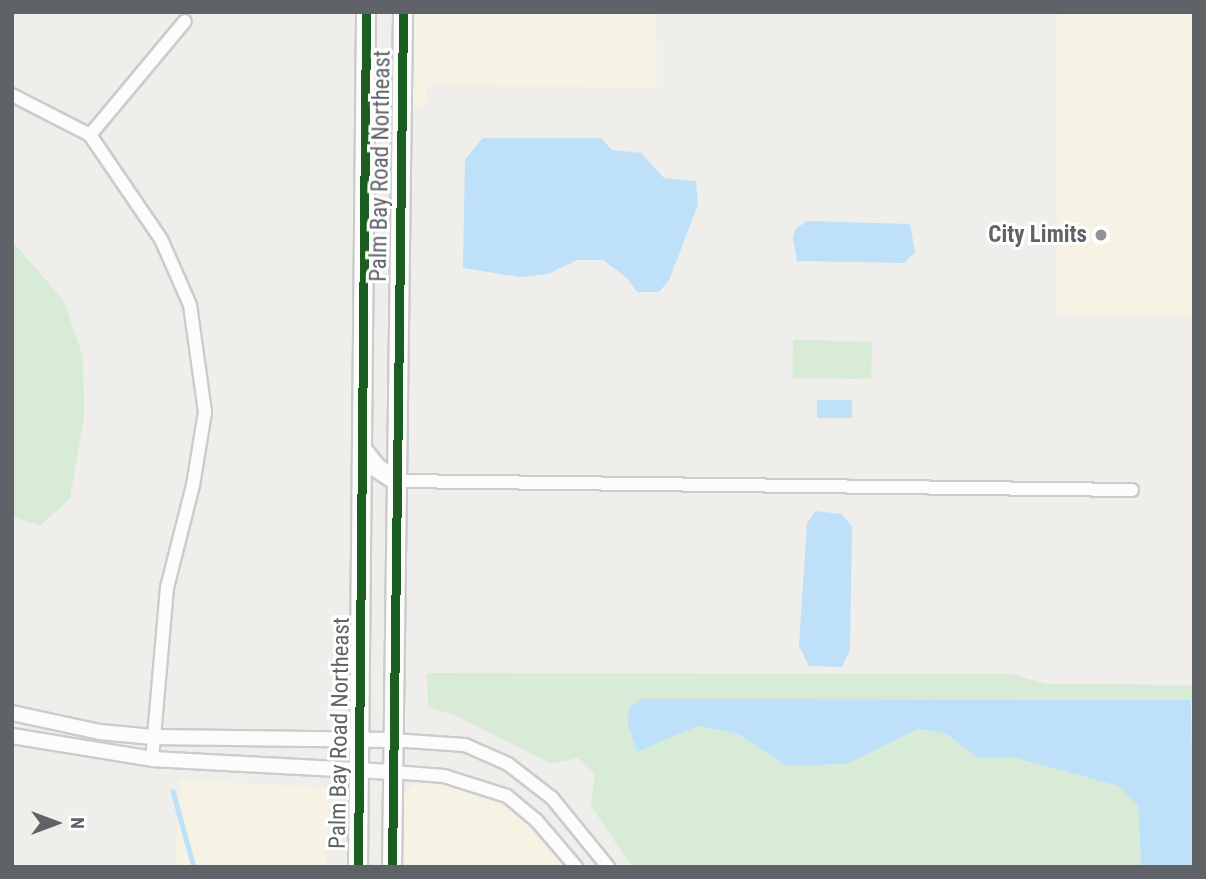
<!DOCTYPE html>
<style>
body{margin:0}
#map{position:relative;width:1206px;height:879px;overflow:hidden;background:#efeeea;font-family:"Roboto Condensed",sans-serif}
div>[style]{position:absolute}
.commercial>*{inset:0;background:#f7f3e4;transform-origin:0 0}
.green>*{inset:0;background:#d8ebd6;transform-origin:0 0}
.water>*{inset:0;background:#bfe0f9;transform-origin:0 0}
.stream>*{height:4.5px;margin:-2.25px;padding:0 2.25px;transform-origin:2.25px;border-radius:2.25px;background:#bfe0f9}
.roads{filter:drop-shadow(2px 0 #cbcccc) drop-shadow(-2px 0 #cbcccc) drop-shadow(0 2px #cbcccc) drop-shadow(0 -2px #cbcccc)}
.minor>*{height:12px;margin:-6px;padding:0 6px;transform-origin:6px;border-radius:6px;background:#fdfcfc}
.tertiary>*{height:14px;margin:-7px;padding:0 7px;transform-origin:7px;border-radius:7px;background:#fdfcfc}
.secondary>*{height:18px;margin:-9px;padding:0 9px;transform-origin:9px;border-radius:9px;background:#fdfcfc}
.cycleway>*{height:9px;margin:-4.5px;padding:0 4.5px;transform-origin:4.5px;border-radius:4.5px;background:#1b5e20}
.dots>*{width:19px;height:19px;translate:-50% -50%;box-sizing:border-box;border:4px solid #fff;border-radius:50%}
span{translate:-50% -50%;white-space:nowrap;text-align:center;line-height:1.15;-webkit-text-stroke:6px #fff;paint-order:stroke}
.street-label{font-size:23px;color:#5f6368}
.poi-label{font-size:23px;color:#5f6368;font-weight:700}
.right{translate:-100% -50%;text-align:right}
.frame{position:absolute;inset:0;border:14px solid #5f6368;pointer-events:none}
.north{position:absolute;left:21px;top:788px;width:70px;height:70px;-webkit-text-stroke:5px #fff;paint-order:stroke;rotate:90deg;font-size:19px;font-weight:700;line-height:28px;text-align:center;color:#5f6368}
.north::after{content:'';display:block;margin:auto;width:24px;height:32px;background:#5f6368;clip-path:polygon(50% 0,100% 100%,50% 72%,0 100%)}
</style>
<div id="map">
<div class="commercial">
<div style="clip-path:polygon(412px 12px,656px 12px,657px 88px,433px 84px,426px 88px,425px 105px,410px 106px)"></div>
<div style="left:1057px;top:12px;width:137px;height:304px"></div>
<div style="clip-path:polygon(444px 776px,507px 796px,576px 867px,400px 867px,400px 802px,413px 785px)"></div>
<div style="left:180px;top:780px;width:150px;height:87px;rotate:3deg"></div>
</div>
<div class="green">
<div style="clip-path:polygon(12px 241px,64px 301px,83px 357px,84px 417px,70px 498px,40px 526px,12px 516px)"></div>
<div style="left:793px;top:340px;width:79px;height:38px;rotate:1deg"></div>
<div style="clip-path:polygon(427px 673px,1012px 674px,1047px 684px,1194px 685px,1194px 702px,641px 699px,638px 751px,698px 726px,738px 734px,787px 766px,846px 764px,918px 729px,947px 734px,976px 757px,1015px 758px,1119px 786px,1138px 806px,1141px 867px,632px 867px,591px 806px,595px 774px,578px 758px,551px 764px,455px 715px,428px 707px)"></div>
</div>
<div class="water">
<div style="clip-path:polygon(483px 138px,601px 138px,612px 150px,641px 153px,664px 178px,696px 181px,698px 205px,669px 280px,659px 292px,637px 292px,627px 278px,603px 260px,577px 260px,548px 274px,520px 277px,463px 268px,465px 159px)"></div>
<div style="clip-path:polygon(807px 221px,910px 224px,915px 252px,904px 263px,797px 261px,793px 239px,795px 229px)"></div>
<div style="left:817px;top:400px;width:35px;height:18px"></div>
<div style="clip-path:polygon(815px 511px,842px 514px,852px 527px,850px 649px,842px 667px,809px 666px,799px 646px,807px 523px)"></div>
<div style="clip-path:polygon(641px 699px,1191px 700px,1194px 867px,1141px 867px,1138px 806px,1119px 786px,1015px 758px,976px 757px,947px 734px,918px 729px,847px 764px,787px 766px,738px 734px,698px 726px,637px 752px,628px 724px,629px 707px)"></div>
</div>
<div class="stream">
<div style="left:173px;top:791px;width:79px;rotate:74.6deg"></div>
</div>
<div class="roads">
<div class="minor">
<div style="left:12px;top:95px;width:88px;rotate:27.1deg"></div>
<div style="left:90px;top:135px;width:126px;rotate:55.7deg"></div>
<div style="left:161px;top:239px;width:72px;rotate:66.3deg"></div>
<div style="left:190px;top:305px;width:108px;rotate:82deg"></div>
<div style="left:205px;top:412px;width:74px;rotate:99.3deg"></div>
<div style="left:193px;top:485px;width:106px;rotate:104.2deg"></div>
<div style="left:167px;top:588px;width:172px;rotate:95deg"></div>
<div style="left:90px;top:135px;width:148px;rotate:-50.2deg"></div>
<div style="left:396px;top:481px;width:736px;rotate:0.7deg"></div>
<div style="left:392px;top:740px;width:73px;rotate:3.9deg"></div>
<div style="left:465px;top:745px;width:47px;rotate:23.8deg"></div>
<div style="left:508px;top:764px;width:56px;rotate:37.7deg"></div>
<div style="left:552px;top:798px;width:89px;rotate:50.9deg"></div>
<div style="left:393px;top:772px;width:51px;rotate:4.5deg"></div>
<div style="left:444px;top:776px;width:66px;rotate:17.6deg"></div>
<div style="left:507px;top:796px;width:38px;rotate:40deg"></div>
<div style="left:536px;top:820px;width:62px;rotate:49.6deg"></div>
</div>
<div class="tertiary">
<div style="left:12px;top:713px;width:90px;rotate:12.2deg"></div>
<div style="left:100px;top:732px;width:53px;rotate:5.4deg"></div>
<div style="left:153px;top:737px;width:239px;rotate:0.7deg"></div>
<div style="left:12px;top:736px;width:142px;rotate:9.3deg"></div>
<div style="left:152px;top:759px;width:241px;rotate:3.1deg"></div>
</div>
<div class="secondary">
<div style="left:362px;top:449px;width:24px;rotate:52deg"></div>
<div style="left:377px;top:468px;width:23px;rotate:34deg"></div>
<div style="left:358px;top:867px;width:855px;rotate:-89.46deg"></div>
<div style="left:392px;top:867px;width:855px;rotate:-89.26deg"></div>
</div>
</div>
<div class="cycleway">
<div style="left:358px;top:867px;width:855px;rotate:-89.46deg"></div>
<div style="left:392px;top:867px;width:855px;rotate:-89.26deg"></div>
</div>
<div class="dots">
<div style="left:1101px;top:235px;background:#919496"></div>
</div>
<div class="street-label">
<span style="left:381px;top:166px;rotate:-89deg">Palm Bay Road Northeast</span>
<span style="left:340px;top:733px;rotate:-89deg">Palm Bay Road Northeast</span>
</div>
<div class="poi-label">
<span class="right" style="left:1087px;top:235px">City Limits</span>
</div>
<div class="frame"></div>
<div class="north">N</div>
</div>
